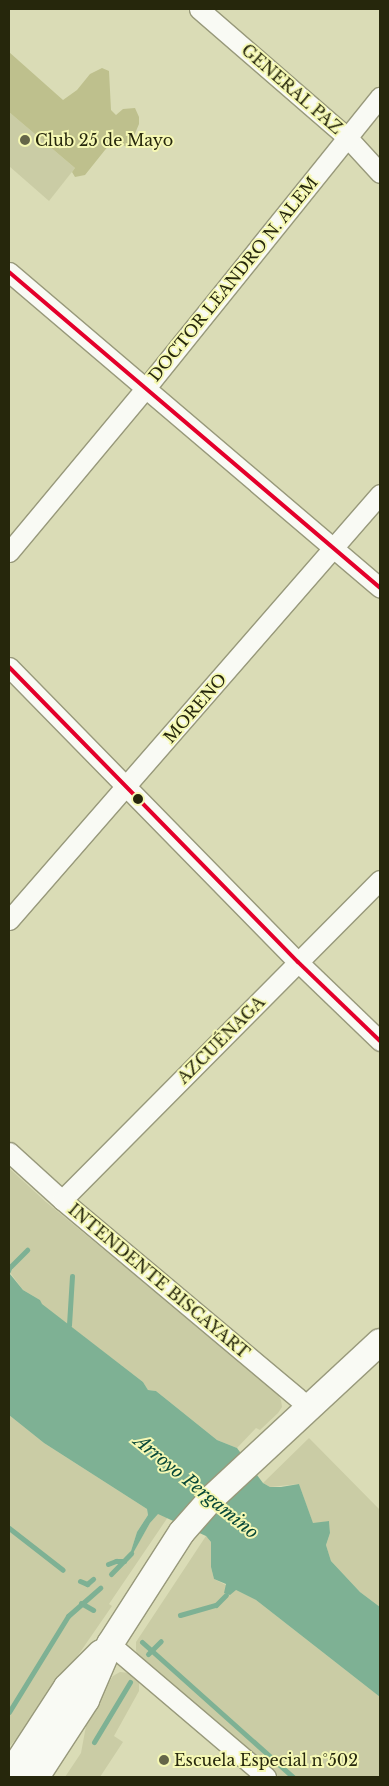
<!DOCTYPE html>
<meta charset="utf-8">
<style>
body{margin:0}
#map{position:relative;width:389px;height:1786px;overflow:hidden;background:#dadcb6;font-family:"Libre Baskerville",serif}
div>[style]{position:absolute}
.green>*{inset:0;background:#cacca5}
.forest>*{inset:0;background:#bec08d}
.water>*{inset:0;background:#7eb194}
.stream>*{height:5px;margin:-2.5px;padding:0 2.5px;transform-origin:2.5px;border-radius:2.5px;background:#7eb194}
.roads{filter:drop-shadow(1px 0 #98997b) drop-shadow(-1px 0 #98997b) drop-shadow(0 1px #98997b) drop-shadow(0 -1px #98997b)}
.street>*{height:19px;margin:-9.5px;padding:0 9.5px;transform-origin:9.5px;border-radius:9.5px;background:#f9faf4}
.secondary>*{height:26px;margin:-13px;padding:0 13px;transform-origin:13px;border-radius:13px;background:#f9faf4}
.bus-1>*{height:4px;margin:-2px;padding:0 2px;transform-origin:2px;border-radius:2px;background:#e4002b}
.dots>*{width:14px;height:14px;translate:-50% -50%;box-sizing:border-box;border:2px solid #f5f8b4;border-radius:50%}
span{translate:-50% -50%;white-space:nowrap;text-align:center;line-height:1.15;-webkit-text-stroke:4px #f5f8b4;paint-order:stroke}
.street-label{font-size:16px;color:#26270c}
.poi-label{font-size:16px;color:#26270c}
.left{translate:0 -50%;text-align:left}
.water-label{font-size:18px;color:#084838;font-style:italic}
.frame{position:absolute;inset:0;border:10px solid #26270c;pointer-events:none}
</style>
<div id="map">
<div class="green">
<div style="clip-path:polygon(9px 112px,75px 168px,49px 201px,9px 166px)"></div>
<div style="clip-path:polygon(9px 1168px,46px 1202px,275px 1390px,281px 1400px,282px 1407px,278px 1413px,260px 1430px,256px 1428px,237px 1448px,217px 1440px,156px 1391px,148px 1390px,143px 1382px,41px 1304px,40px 1300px,23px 1290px,9px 1271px,12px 1267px,9px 1265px)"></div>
<div style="clip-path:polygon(9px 1415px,44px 1443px,147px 1509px,148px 1515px,137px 1532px,131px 1551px,132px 1554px,150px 1523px,158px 1513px,168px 1517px,109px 1604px,112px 1606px,34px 1719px,9px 1747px)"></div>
<div style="clip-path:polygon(309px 1438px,380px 1510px,380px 1607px,360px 1592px,331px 1561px,326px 1545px,330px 1533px,329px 1521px,313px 1524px,299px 1484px,270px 1487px,263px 1483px)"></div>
<div style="clip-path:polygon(206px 1536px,211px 1542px,211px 1567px,214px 1579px,256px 1600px,380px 1697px,380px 1777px,279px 1777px,140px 1658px,136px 1651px,136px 1642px)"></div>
<div style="clip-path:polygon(120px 1672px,129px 1673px,135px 1677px,139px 1682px,139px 1691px,114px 1736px,123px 1742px,100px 1777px,65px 1777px,81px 1753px,88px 1715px,113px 1676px)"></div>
</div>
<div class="forest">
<div style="clip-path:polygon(9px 52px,63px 100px,77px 90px,90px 74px,102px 68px,109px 71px,111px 110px,116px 115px,123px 109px,135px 108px,139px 117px,139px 124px,129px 148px,113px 140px,85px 175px,75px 177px,72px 172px,75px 168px,9px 112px)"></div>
</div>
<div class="water">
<div style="clip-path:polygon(10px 1264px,13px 1267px,10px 1274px,23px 1290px,40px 1300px,42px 1304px,143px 1382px,148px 1390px,156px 1391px,217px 1440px,237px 1448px,263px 1483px,270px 1487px,281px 1487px,299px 1484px,313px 1523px,329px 1521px,330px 1533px,326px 1545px,331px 1561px,360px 1592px,380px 1607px,380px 1697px,256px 1600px,236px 1590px,230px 1595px,224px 1593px,226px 1584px,214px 1579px,211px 1567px,211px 1542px,206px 1536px,158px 1514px,150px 1523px,132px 1555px,131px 1551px,137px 1532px,148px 1515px,147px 1509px,44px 1443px,9px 1415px,9px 1265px)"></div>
</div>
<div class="stream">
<div style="left:11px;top:1266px;width:23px;rotate:-45deg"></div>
<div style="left:69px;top:1325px;width:49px;rotate:-86.5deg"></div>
<div style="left:9px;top:1528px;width:68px;rotate:37.9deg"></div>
<div style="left:108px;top:1564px;width:9px;rotate:-21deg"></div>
<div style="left:116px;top:1561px;width:8px"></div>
<div style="left:111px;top:1574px;width:29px;rotate:-46deg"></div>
<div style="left:80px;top:1581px;width:8px;rotate:23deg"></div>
<div style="left:87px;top:1584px;width:8px;rotate:-40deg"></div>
<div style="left:81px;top:1603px;width:14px;rotate:30deg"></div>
<div style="left:180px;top:1615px;width:37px;rotate:-16deg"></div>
<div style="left:216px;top:1605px;width:14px;rotate:-45deg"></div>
<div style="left:142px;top:1642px;width:203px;rotate:41.8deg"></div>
<div style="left:148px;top:1654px;width:18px;rotate:-45deg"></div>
<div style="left:9px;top:1712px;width:113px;rotate:-58.4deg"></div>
<div style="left:68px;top:1616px;width:43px;rotate:-41.2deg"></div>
<div style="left:94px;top:1742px;width:70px;rotate:-59deg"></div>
</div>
<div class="roads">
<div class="street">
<div style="left:199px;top:9px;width:196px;rotate:40.9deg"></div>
<div style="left:347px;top:137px;width:49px;rotate:47.5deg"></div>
<div style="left:9px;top:272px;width:487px;rotate:40.4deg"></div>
<div style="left:9px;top:552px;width:212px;rotate:-50.2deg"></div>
<div style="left:145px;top:389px;width:375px;rotate:-51.2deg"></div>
<div style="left:9px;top:667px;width:413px;rotate:45.6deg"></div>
<div style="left:298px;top:962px;width:114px;rotate:43.9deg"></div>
<div style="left:9px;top:920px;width:565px;rotate:-48.95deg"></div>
<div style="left:9px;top:1152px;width:72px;rotate:42.2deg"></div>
<div style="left:62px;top:1200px;width:325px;rotate:40deg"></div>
<div style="left:62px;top:1200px;width:451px;rotate:-45.2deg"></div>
<div style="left:110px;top:1644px;width:205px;rotate:40.4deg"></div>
</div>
<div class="secondary">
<div style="left:9px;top:1776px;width:106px;rotate:-56.9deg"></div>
<div style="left:67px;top:1687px;width:48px;rotate:-45deg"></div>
<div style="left:36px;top:1777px;width:92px;rotate:-57deg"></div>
<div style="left:86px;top:1700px;width:61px;rotate:-66.8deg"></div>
<div style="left:110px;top:1644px;width:133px;rotate:-57.3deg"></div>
<div style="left:182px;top:1532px;width:45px;rotate:-48.6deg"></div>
<div style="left:212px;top:1498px;width:229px;rotate:-42.9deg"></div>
</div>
</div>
<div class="bus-1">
<div style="left:9px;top:272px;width:487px;rotate:40.4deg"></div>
<div style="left:9px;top:667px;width:413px;rotate:45.6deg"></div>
<div style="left:298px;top:962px;width:114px;rotate:43.9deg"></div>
</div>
<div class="dots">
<div style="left:25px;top:140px;background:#656648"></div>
<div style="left:138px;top:799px;background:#26270c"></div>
<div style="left:164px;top:1760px;background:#656648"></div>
</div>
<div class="street-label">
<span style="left:292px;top:89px;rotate:41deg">GENERAL PAZ</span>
<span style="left:233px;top:279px;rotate:-51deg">DOCTOR LEANDRO N. ALEM</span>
<span style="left:195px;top:708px;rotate:-49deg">MORENO</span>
<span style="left:221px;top:1040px;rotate:-45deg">AZCUÉNAGA</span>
<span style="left:159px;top:1281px;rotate:40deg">INTENDENTE BISCAYART</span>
</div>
<div class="poi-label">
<span class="left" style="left:35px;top:140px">Club 25 de Mayo</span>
<span class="left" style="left:174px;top:1760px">Escuela Especial n°502</span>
</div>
<div class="water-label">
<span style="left:196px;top:1487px;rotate:39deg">Arroyo Pergamino</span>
</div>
<div class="frame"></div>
</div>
